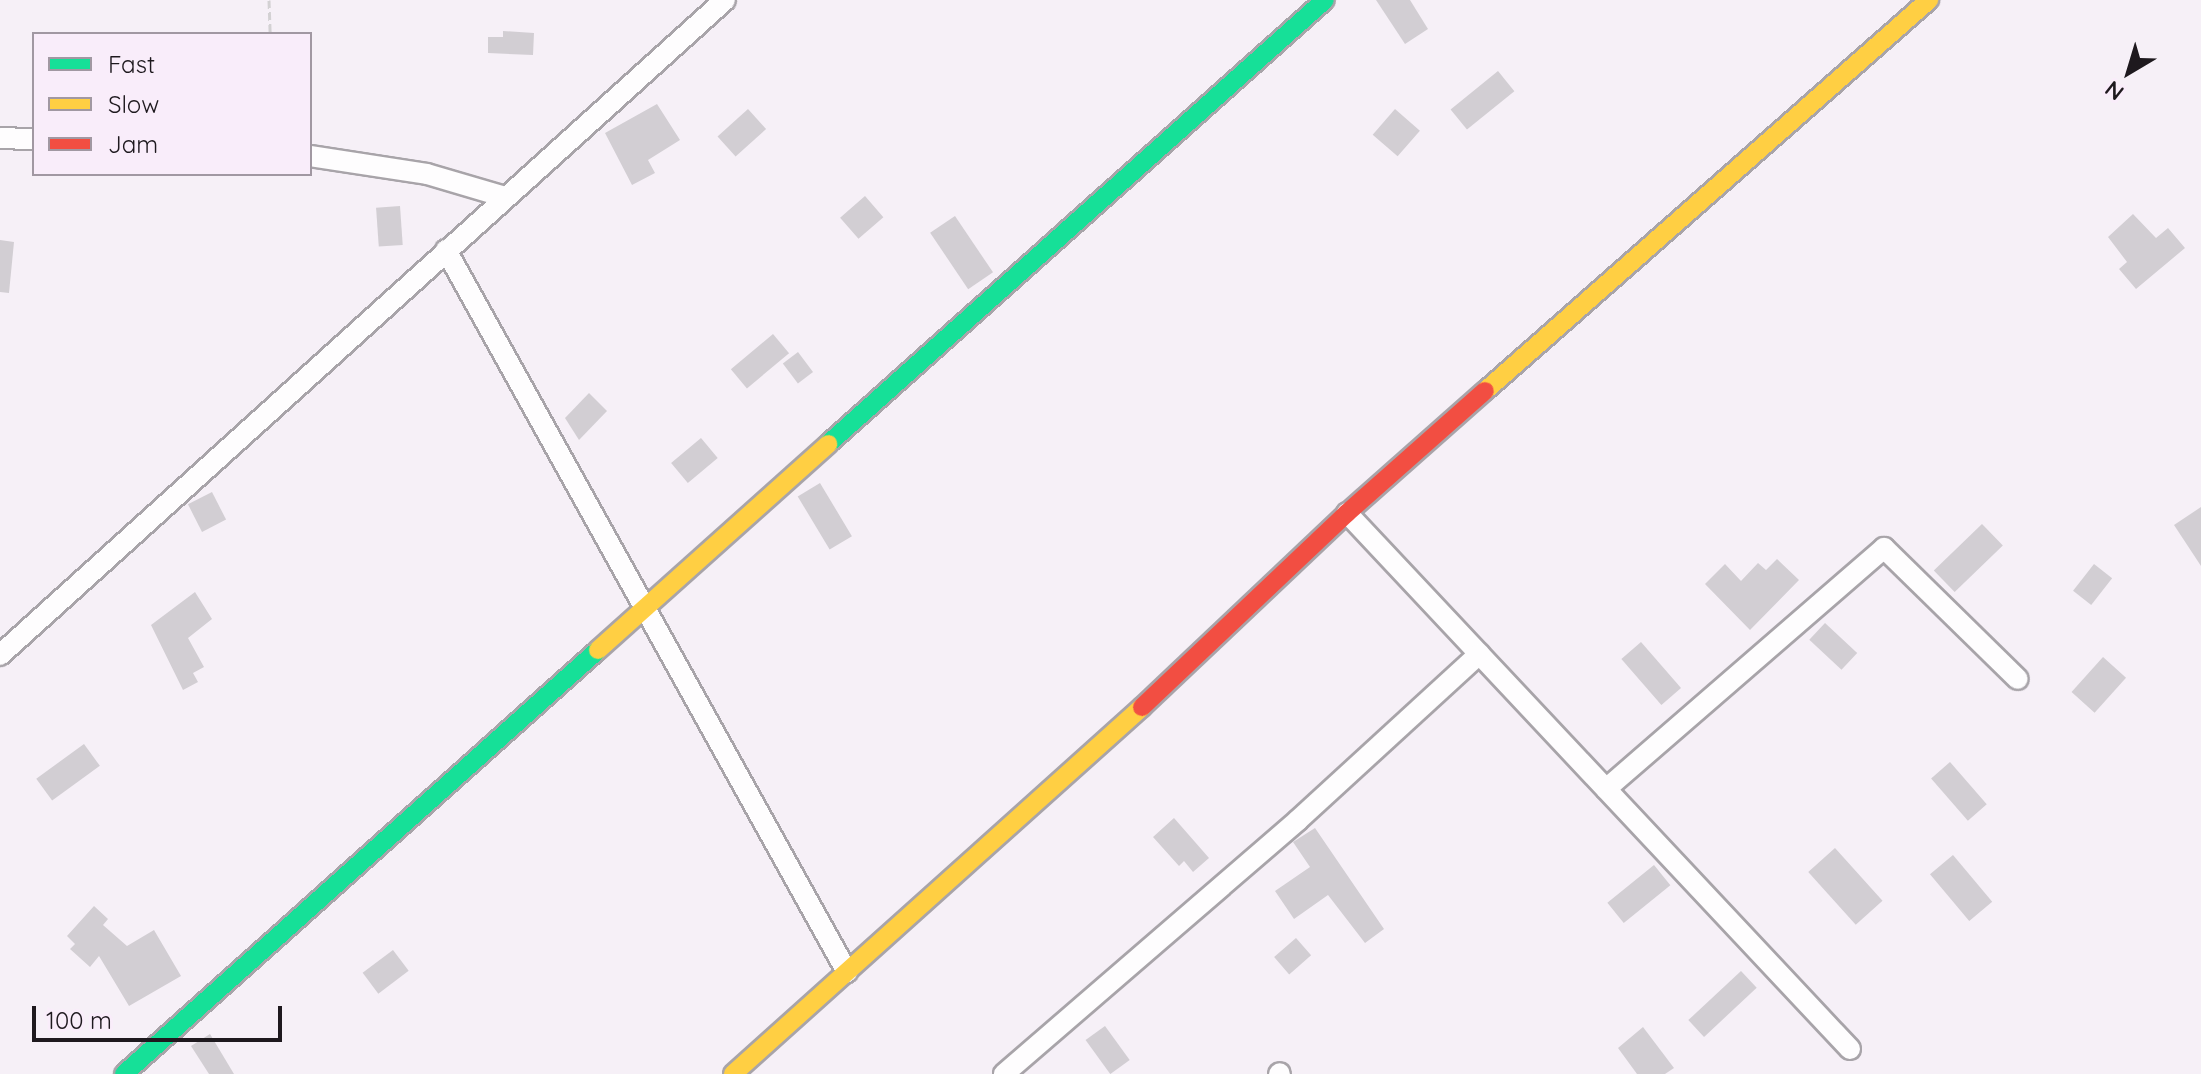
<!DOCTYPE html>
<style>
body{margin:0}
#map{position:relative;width:2201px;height:1074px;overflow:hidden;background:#f6f0f7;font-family:Quicksand,sans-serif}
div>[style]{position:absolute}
.building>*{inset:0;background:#d2ced3;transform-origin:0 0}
.path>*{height:3px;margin-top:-1.5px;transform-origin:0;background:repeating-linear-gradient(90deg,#d3d1d3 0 8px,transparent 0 12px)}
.roads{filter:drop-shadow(2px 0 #a8a4a9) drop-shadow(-2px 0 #a8a4a9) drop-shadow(0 2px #a8a4a9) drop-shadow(0 -2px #a8a4a9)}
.street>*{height:20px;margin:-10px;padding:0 10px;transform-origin:10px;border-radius:10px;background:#fefdfe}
.fast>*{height:18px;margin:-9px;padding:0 9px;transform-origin:9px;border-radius:9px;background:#16e098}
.slow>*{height:18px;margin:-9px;padding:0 9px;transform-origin:9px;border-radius:9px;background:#ffcf43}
.jam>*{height:18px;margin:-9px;padding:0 9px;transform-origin:9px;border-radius:9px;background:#f24e42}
span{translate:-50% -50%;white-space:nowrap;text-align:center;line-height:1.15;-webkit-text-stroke:7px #f9edfa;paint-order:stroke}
.legend{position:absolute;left:32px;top:32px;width:280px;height:144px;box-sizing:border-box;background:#f9edfa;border:2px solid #a198a2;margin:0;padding:10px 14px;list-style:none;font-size:24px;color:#1e191e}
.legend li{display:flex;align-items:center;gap:16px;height:40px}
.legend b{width:40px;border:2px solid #a198a2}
.north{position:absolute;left:2089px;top:32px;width:80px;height:80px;-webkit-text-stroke:6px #f9edfa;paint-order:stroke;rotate:218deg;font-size:22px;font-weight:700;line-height:32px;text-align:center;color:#1e191e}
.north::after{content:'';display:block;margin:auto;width:28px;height:36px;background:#1e191e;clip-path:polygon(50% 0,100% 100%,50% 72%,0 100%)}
.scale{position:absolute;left:32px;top:1006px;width:250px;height:36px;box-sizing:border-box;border:4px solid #1e191e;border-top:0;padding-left:10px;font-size:24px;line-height:28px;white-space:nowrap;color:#1e191e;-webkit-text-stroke:6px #f9edfa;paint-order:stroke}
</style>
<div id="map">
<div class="building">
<div style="clip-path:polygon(1376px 0,1410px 0,1428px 29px,1405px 44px)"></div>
<div style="clip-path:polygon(503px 31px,534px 33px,533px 55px,488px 53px,488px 37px,503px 37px)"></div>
<div style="left:1498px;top:71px;width:26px;height:61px;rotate:51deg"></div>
<div style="clip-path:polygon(657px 104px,680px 140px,648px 160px,655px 173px,632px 185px,605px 133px)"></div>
<div style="left:748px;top:109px;width:27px;height:41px;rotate:48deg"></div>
<div style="left:1395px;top:109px;width:33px;height:34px;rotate:41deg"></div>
<div style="left:865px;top:196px;width:28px;height:33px;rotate:49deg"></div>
<div style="left:400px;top:206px;width:39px;height:24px;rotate:86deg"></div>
<div style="clip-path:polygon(2133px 214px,2156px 238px,2168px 228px,2185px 248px,2136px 289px,2119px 269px,2127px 262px,2108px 237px)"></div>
<div style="left:955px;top:216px;width:68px;height:30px;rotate:56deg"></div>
<div style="clip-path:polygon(0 240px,14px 242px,9px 293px,0 292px)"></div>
<div style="left:773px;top:334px;width:25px;height:55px;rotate:50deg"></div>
<div style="left:798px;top:352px;width:25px;height:19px;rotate:53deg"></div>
<div style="clip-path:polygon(589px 393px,607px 411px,579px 440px,565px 418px)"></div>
<div style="left:701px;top:438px;width:26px;height:39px;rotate:50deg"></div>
<div style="left:820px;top:483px;width:62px;height:26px;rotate:59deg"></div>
<div style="left:212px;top:492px;width:31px;height:27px;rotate:63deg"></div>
<div style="clip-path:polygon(2201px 507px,2201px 566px,2174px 525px)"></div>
<div style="left:1982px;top:524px;width:30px;height:67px;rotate:46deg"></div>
<div style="clip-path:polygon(1777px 559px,1799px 580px,1750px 630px,1705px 584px,1725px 564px,1741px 581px,1758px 563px,1766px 570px)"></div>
<div style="left:2094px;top:564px;width:23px;height:34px;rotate:38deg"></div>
<div style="clip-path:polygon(195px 592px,212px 619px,188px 638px,204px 667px,193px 673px,198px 682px,183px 690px,151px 625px)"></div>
<div style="left:1825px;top:623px;width:44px;height:23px;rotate:43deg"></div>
<div style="left:1641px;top:642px;width:61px;height:26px;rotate:49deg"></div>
<div style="left:2103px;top:657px;width:31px;height:47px;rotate:42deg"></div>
<div style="left:84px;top:744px;width:27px;height:59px;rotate:54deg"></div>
<div style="left:1950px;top:762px;width:56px;height:25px;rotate:49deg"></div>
<div style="clip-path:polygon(1174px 818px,1209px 858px,1193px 872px,1184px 861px,1179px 866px,1153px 837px)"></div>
<div style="clip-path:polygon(1315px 828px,1384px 929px,1365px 943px,1328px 895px,1294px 919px,1275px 891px,1310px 867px,1293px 842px)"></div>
<div style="left:1835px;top:848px;width:71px;height:36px;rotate:48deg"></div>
<div style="left:1953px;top:855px;width:61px;height:30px;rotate:50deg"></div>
<div style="left:1654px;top:865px;width:26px;height:60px;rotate:51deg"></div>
<div style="clip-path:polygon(94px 906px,108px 919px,103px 925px,127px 946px,154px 930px,181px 976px,129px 1006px,99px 956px,90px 967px,70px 949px,75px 944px,67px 936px)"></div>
<div style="left:1296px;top:938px;width:23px;height:29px;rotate:49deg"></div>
<div style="left:393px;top:950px;width:26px;height:38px;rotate:53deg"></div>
<div style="left:1741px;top:971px;width:23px;height:72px;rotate:47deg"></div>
<div style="left:1105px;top:1026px;width:42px;height:24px;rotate:54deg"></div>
<div style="clip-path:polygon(1643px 1027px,1674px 1068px,1665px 1074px,1637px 1074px,1618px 1048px)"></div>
<div style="clip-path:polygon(210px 1034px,234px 1074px,209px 1074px,191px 1046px)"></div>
</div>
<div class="path">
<div style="left:269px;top:0;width:34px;rotate:88deg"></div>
</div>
<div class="roads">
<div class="street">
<div style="left:0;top:138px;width:34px;rotate:2deg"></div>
<div style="left:310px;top:156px;width:118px;rotate:8.7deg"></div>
<div style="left:427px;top:174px;width:81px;rotate:16.4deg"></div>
<div style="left:446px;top:250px;width:826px;rotate:60.95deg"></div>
<div style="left:1347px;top:513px;width:735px;rotate:46.82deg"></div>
<div style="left:0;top:655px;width:977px;rotate:-42.1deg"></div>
<div style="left:1606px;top:789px;width:368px;rotate:-40.9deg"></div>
<div style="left:1884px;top:548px;width:187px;rotate:44.4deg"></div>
<div style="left:1004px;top:1074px;width:389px;rotate:-40.8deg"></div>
<div style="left:1298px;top:820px;width:246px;rotate:-42.5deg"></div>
<div style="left:1279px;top:1074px;width:1px;rotate:-45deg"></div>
</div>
<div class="fast">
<div style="left:828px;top:444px;width:666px;rotate:-41.78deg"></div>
<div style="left:124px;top:1074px;width:636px;rotate:-41.81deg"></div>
</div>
<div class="slow">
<div style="left:1485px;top:391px;width:592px;rotate:-41.37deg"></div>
<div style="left:598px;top:650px;width:309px;rotate:-41.8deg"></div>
<div style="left:733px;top:1074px;width:550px;rotate:-41.9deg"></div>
</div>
<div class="jam">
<div style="left:1142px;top:707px;width:282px;rotate:-43.4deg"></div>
<div style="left:1347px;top:513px;width:184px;rotate:-41.5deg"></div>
</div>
</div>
<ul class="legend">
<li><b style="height:10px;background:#16e098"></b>Fast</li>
<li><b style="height:10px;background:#ffcf43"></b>Slow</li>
<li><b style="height:10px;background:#f24e42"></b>Jam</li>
</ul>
<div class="north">N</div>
<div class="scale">100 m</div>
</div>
